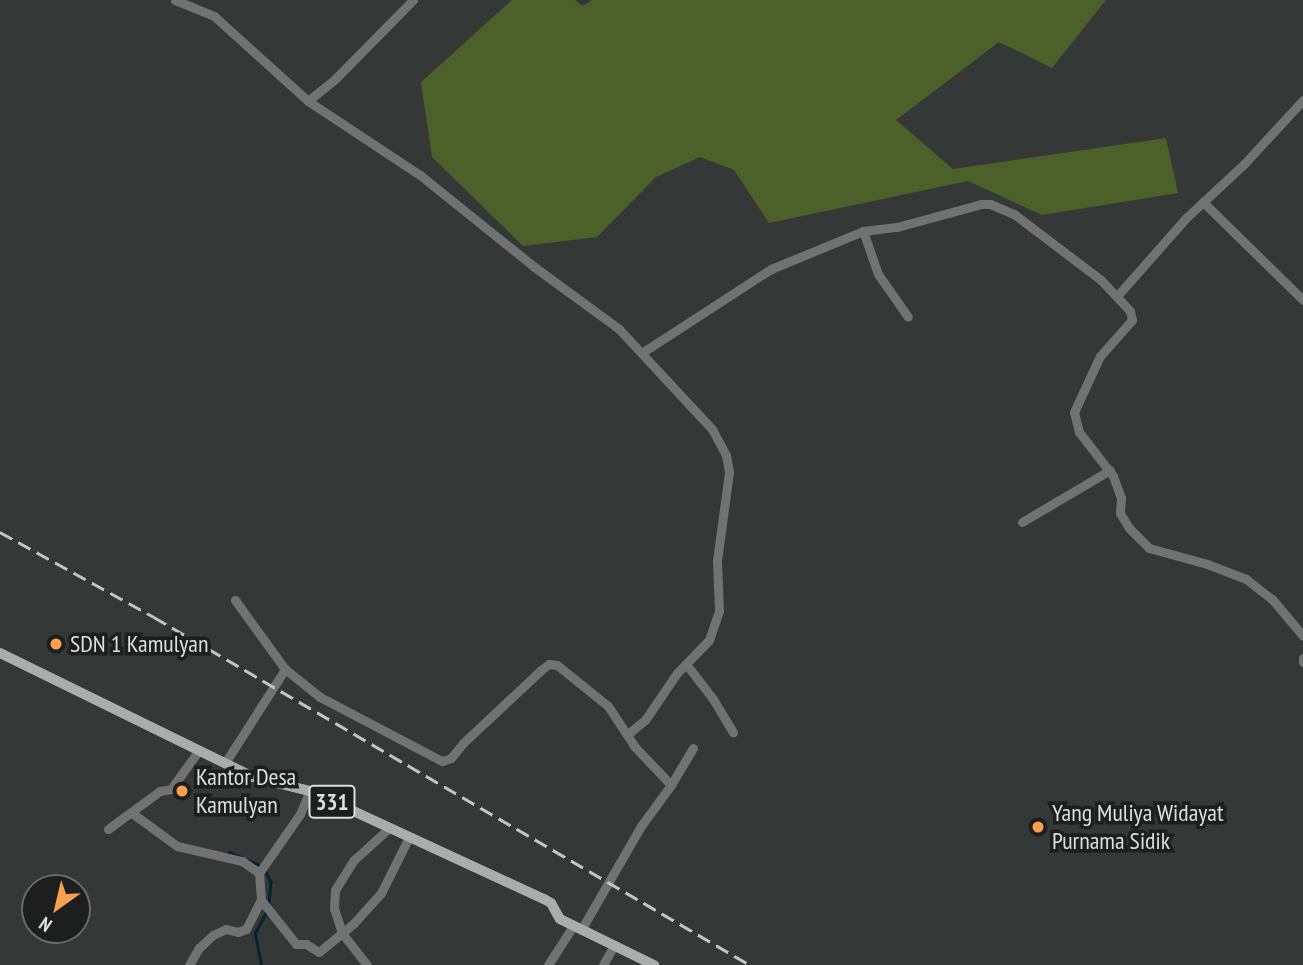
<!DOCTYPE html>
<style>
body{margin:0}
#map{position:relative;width:1303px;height:965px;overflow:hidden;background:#343836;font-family:"PT Sans Narrow",sans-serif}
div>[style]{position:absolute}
.green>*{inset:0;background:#4c6029}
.stream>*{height:2.5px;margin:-1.25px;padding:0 1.25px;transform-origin:1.25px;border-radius:1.25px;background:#03252c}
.minor>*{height:9px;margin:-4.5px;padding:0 4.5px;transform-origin:4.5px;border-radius:4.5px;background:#717373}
.major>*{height:10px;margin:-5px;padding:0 5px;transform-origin:5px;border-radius:5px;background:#a9aead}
.rail>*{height:2.5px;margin-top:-1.25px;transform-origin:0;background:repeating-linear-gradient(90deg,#c2c5c4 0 14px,transparent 0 21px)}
.dots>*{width:19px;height:19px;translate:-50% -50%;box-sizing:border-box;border:4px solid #1d1f1e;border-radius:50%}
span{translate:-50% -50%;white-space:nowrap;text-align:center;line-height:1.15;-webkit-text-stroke:7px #1d1f1e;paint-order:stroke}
.shield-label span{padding:2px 5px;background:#1d1f1e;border:2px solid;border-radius:5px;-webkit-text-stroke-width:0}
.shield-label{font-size:23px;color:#dcdfde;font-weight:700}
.poi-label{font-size:24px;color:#dcdfde}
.left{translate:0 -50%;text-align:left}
.north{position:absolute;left:21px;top:874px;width:70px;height:70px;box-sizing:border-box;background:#1d1f1e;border:2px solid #696c6b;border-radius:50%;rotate:214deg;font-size:19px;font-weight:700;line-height:28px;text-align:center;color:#dcdfde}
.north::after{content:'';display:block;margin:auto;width:24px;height:32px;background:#fa9f4f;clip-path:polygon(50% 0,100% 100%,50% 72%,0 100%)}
</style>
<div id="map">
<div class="green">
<div style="clip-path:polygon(512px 0,575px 0,583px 6px,592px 0,1106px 0,1052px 68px,999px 42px,896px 120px,953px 169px,1166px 138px,1178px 193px,1042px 215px,968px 181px,769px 223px,734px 170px,700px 157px,656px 177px,597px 237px,523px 246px,432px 157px,421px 82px)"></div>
</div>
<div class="stream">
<div style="left:229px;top:852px;width:34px;rotate:23deg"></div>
<div style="left:265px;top:870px;width:13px;rotate:63deg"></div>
<div style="left:271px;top:882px;width:24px;rotate:95deg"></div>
<div style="left:261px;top:965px;width:33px;rotate:-101deg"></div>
<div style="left:255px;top:933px;width:24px;rotate:-62deg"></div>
</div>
<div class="minor">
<div style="left:175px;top:0;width:42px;rotate:22.3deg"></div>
<div style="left:214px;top:16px;width:127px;rotate:42.1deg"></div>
<div style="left:308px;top:101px;width:134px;rotate:33.5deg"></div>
<div style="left:420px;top:175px;width:145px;rotate:38.8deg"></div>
<div style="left:533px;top:266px;width:107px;rotate:36.2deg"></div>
<div style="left:619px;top:329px;width:137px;rotate:47.1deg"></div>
<div style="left:712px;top:429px;width:30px;rotate:62deg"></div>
<div style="left:726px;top:455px;width:17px;rotate:80deg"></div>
<div style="left:729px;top:472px;width:90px;rotate:97.7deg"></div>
<div style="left:717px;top:561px;width:50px;rotate:87.7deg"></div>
<div style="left:719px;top:611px;width:31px;rotate:109deg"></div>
<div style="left:709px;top:640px;width:46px;rotate:134.1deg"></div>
<div style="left:677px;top:673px;width:57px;rotate:124.2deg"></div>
<div style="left:645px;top:720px;width:21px;rotate:141deg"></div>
<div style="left:308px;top:101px;width:36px;rotate:-39deg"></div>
<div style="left:336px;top:78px;width:110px;rotate:-45.4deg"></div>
<div style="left:1203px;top:202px;width:140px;rotate:44.4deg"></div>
<div style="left:863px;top:231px;width:46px;rotate:70.8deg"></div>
<div style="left:878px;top:274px;width:52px;rotate:55.1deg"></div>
<div style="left:1118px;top:295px;width:103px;rotate:-48.6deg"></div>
<div style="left:1186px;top:218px;width:79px;rotate:-43deg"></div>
<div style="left:1244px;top:164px;width:87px;rotate:-47.3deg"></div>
<div style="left:643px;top:352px;width:153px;rotate:-33deg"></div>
<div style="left:771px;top:269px;width:100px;rotate:-22.4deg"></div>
<div style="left:863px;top:231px;width:34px;rotate:-7deg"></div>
<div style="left:897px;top:227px;width:87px;rotate:-15.3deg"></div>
<div style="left:981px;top:204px;width:9px"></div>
<div style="left:990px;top:204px;width:26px;rotate:23deg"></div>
<div style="left:1014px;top:214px;width:109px;rotate:37.2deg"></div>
<div style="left:1101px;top:280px;width:42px;rotate:46.9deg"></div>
<div style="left:1130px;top:311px;width:9px;rotate:77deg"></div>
<div style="left:1132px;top:320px;width:48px;rotate:131.6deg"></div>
<div style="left:1100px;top:356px;width:62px;rotate:114.9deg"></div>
<div style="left:1074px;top:412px;width:21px;rotate:76deg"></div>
<div style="left:1079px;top:432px;width:56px;rotate:52.3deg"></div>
<div style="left:1113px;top:476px;width:23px;rotate:70deg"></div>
<div style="left:1121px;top:498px;width:15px;rotate:94deg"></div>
<div style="left:1120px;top:513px;width:17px;rotate:59deg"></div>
<div style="left:1129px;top:528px;width:28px;rotate:45deg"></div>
<div style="left:1149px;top:548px;width:60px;rotate:15.4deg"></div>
<div style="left:1207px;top:564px;width:42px;rotate:21deg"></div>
<div style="left:1246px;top:579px;width:33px;rotate:38deg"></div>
<div style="left:1272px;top:599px;width:48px;rotate:50deg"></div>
<div style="left:1022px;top:522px;width:102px;rotate:-30.6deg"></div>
<div style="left:235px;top:600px;width:85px;rotate:54.1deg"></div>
<div style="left:1303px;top:658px;width:4px;rotate:90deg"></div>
<div style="left:686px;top:664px;width:44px;rotate:52.4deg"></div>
<div style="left:713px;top:699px;width:39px;rotate:59deg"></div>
<div style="left:225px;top:763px;width:112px;rotate:-57.4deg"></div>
<div style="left:285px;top:669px;width:45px;rotate:38.7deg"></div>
<div style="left:320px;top:697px;width:138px;rotate:27.7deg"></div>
<div style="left:442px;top:761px;width:9px;rotate:-18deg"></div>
<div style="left:451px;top:758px;width:19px;rotate:-51deg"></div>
<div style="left:463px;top:743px;width:107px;rotate:-43.1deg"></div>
<div style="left:541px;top:670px;width:10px;rotate:-37deg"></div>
<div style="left:549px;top:664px;width:8px;rotate:7deg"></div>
<div style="left:557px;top:665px;width:65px;rotate:38.8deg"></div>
<div style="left:608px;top:706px;width:49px;rotate:56.6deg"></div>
<div style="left:635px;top:747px;width:52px;rotate:46.5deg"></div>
<div style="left:671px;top:785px;width:51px;rotate:126.2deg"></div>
<div style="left:641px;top:826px;width:120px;rotate:120deg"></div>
<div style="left:671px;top:785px;width:43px;rotate:-59.3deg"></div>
<div style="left:132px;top:813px;width:56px;rotate:36.3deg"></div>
<div style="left:177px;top:846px;width:67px;rotate:13deg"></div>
<div style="left:242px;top:861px;width:21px;rotate:35deg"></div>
<div style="left:108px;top:829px;width:64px;rotate:-36.2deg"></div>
<div style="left:160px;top:791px;width:11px;rotate:-10deg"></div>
<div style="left:171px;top:789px;width:48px;rotate:-54.3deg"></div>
<div style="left:261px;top:900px;width:56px;rotate:51.5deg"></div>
<div style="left:296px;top:944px;width:10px"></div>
<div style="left:306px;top:944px;width:15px;rotate:32deg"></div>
<div style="left:319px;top:952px;width:45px;rotate:-39.6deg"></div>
<div style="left:354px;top:923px;width:40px;rotate:-48deg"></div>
<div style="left:381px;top:893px;width:60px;rotate:-63.4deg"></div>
<div style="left:189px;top:965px;width:20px;rotate:-60deg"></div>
<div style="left:199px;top:948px;width:19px;rotate:-43deg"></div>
<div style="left:213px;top:935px;width:14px;rotate:-25deg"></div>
<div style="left:226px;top:929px;width:12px;rotate:14deg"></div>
<div style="left:238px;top:932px;width:9px;rotate:-21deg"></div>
<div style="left:246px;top:929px;width:33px;rotate:-63deg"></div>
<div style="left:261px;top:900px;width:27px;rotate:-94deg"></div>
<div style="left:259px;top:873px;width:72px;rotate:-55.2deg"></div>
<div style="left:300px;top:814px;width:25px;rotate:-67deg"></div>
<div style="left:367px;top:965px;width:41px;rotate:-128deg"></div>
<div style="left:342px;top:933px;width:25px;rotate:-108deg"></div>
<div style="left:334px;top:909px;width:19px;rotate:-87deg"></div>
<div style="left:335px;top:890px;width:36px;rotate:-58deg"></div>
<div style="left:354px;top:860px;width:46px;rotate:-42.4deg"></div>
<div style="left:548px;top:965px;width:46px;rotate:-57.3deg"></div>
<div style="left:603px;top:965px;width:23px;rotate:-61deg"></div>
</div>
<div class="major">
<div style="left:0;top:653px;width:282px;rotate:26.1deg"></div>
<div style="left:253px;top:777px;width:59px;rotate:13.8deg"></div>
<div style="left:310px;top:791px;width:258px;rotate:24.8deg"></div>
<div style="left:544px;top:899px;width:8px;rotate:30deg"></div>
<div style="left:551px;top:903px;width:18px;rotate:61deg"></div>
<div style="left:560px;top:919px;width:105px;rotate:26.1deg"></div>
</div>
<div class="rail">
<div style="left:0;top:532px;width:176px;rotate:28.9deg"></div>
<div style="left:154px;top:617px;width:690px;rotate:30.28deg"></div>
</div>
<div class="dots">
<div style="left:56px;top:644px;background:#fa9f4f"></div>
<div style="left:182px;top:791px;background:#fa9f4f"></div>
<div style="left:1038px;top:827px;background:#fa9f4f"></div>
</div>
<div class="shield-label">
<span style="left:332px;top:802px">331</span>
</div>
<div class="poi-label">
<span class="left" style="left:70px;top:644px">SDN 1 Kamulyan</span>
<span class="left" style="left:196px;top:791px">Kantor Desa<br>Kamulyan</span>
<span class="left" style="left:1052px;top:827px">Yang Muliya Widayat<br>Purnama Sidik</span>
</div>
<div class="north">N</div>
</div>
